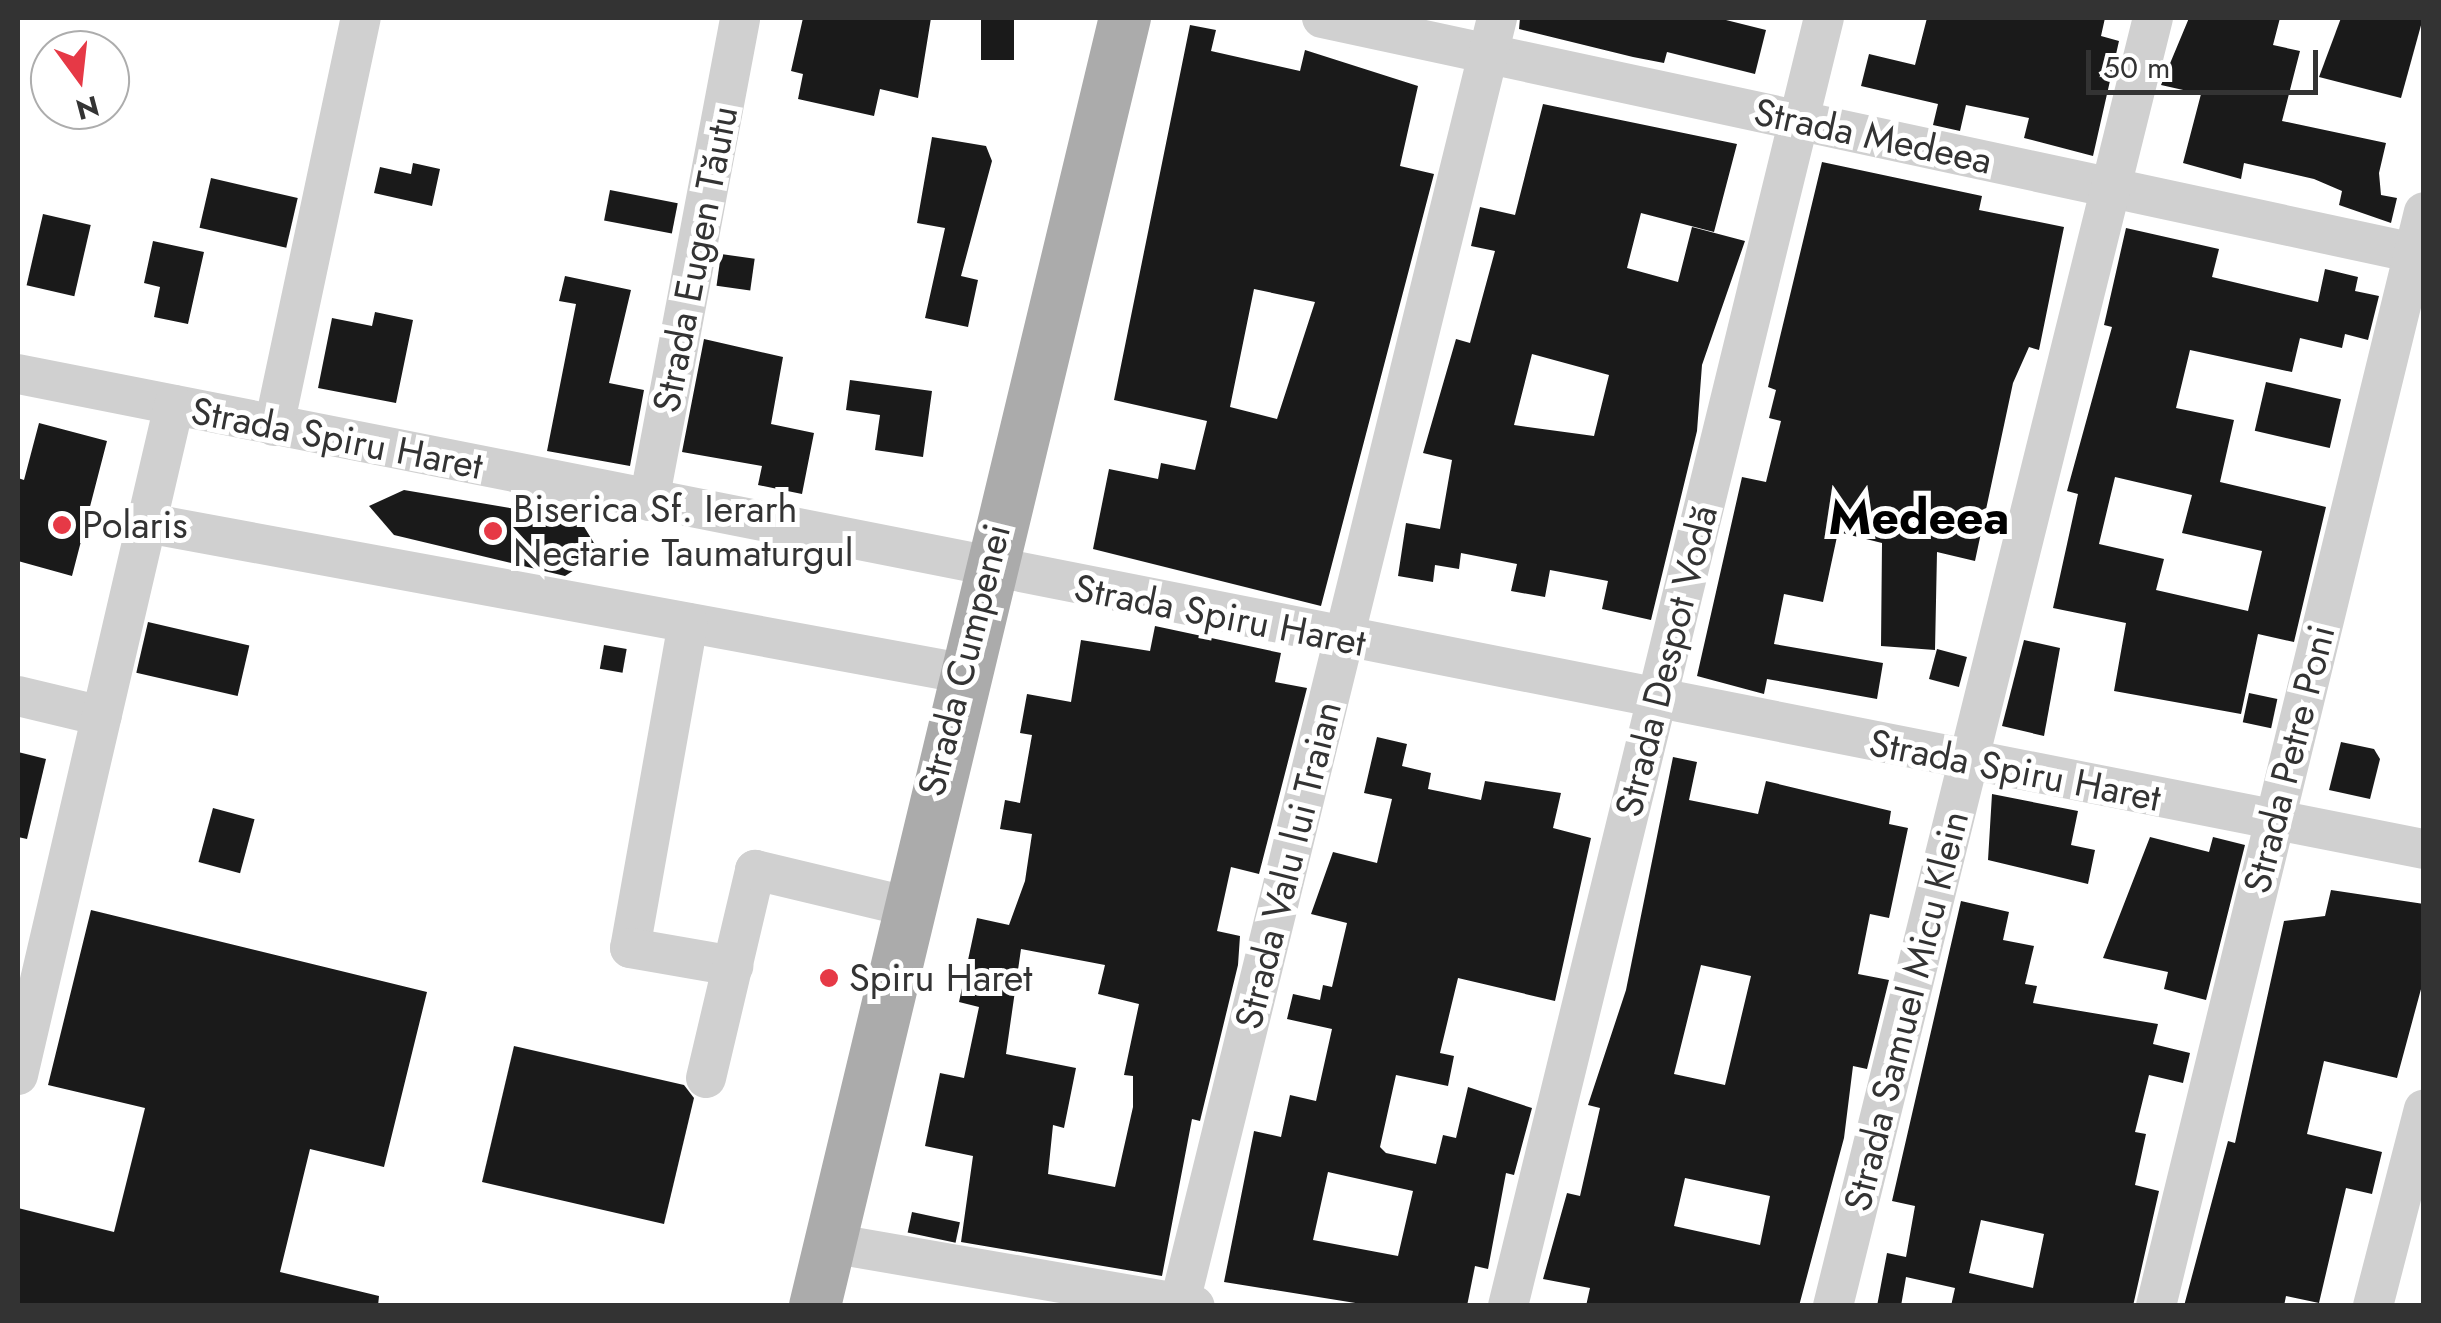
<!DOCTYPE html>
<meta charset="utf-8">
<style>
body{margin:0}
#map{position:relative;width:2441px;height:1323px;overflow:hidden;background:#fff;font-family:Jost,sans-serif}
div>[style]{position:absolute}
.building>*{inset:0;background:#1a1a1a;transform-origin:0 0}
.minor>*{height:40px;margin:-20px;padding:0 20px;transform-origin:20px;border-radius:20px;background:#d0d0d0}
.major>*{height:52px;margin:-26px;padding:0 26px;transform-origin:26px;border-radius:26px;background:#ababab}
.dots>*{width:28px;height:28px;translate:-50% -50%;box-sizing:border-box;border:5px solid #fff;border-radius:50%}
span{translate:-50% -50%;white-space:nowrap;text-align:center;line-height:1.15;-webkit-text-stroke:10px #fff;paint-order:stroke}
.street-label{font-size:38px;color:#333}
.poi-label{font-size:38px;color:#333}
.left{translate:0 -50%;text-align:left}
.district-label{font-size:48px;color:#000;font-weight:700}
.frame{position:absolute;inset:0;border:20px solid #333;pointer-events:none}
.north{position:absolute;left:30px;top:30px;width:100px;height:100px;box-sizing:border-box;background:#fff;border:2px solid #adadad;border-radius:50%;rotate:165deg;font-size:28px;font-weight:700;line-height:40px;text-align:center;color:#333}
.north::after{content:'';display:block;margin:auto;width:35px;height:45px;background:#e63946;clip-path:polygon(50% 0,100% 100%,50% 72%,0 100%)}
.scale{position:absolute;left:2086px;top:50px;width:232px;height:45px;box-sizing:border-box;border:5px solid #333;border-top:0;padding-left:12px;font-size:30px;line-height:35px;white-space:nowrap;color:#333;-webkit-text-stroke:8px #fff;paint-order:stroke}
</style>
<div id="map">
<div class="building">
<div style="clip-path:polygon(803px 18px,931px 18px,918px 98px,880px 89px,874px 116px,798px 99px,803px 74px,791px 71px)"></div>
<div style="left:981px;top:18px;width:33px;height:42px"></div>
<div style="clip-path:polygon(1520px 18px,1718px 18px,1766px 30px,1755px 74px,1667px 52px,1664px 63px,1633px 57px,1519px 29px)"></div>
<div style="clip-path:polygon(1927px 18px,2105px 18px,2101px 36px,2119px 41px,2093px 156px,2024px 138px,2029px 118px,1966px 105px,1960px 131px,1933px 125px,1938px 104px,1861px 86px,1869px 54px,1915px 65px)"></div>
<div style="clip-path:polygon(2189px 18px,2280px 18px,2273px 45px,2300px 51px,2282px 121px,2386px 143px,2379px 173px,2381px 195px,2397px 198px,2391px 223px,2339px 205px,2342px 191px,2314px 179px,2244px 163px,2241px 179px,2183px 163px,2201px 94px,2161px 85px)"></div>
<div style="clip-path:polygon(2341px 18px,2423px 18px,2401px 98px,2319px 77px)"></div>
<div style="clip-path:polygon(evenodd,1190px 25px,1216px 30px,1211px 51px,1300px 71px,1305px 50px,1418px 86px,1400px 166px,1434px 174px,1321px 606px,1093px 549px,1109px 469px,1158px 479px,1161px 463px,1195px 470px,1207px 421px,1114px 400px,1190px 25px,1254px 289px,1315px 302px,1277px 419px,1230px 407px,1254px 289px)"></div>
<div style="clip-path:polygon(evenodd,1543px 104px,1737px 144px,1714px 232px,1641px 213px,1627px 268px,1678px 282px,1692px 227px,1745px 241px,1702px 365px,1697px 431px,1651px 620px,1602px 609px,1608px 581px,1550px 570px,1545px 597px,1511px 591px,1517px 564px,1461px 553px,1459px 569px,1435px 565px,1433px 582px,1398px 576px,1406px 523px,1440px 529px,1452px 460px,1423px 453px,1456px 339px,1470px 343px,1495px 251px,1471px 246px,1480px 207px,1515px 215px,1543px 104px,1532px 354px,1609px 375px,1594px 436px,1514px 425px,1532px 354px)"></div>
<div style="clip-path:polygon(932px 137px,986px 146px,992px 161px,961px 276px,978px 280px,968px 327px,925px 318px,945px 228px,917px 223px)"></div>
<div style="clip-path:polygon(1822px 162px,1982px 196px,1979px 210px,2064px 227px,2039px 350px,2029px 347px,2013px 383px,1975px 561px,1937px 552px,1935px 650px,1881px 646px,1882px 543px,1838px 532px,1823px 602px,1784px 594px,1774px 644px,1883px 663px,1877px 699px,1767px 679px,1764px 694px,1697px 676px,1742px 477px,1766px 482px,1781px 421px,1769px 418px,1776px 390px,1768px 387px)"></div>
<div style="clip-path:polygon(413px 163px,440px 169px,432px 206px,374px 193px,380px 167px,411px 174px)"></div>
<div style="left:211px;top:178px;width:89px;height:51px;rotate:13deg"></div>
<div style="left:610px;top:190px;width:69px;height:31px;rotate:11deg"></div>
<div style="left:43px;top:214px;width:49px;height:73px;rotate:13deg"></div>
<div style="clip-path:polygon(evenodd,2126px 228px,2219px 249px,2212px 277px,2318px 302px,2325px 269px,2358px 277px,2355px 291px,2379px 296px,2368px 340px,2345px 334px,2342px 348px,2300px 338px,2292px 372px,2190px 350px,2176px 408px,2234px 420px,2220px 482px,2326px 507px,2294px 642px,2258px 634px,2241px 714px,2114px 691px,2126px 623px,2053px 608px,2078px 494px,2067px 491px,2112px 327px,2104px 325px,2126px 228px,2115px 477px,2192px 495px,2182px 533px,2262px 551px,2248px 611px,2156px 590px,2164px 559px,2099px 544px,2115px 477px)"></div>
<div style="clip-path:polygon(153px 241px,204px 252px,188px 324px,154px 317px,160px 287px,144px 283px)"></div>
<div style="left:721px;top:254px;width:34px;height:32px;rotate:8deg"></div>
<div style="clip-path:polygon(565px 276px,631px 290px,609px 383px,644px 390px,630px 466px,547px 451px,576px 304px,559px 301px)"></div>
<div style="clip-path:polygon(375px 312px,413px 320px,396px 403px,318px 388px,332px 318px,372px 326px)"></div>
<div style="clip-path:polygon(704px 339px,783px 357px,771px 424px,814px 433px,802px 494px,758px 485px,762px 466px,682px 452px)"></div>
<div style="clip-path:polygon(850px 380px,932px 391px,923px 457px,875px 450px,880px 415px,846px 410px)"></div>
<div style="left:2266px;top:382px;width:77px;height:50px;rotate:13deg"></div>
<div style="clip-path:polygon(39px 423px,107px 441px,72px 576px,18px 561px,18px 478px,24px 480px)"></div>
<div style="clip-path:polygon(404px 490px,580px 520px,600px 553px,565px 576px,394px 535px,369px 506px)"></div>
<div style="left:148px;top:622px;width:104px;height:52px;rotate:13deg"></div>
<div style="clip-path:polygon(evenodd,1155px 626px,1281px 653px,1275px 682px,1307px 688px,1259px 874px,1231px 867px,1217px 931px,1240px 936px,1238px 965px,1200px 1121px,1192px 1119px,1162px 1276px,961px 1242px,973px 1156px,925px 1146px,940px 1073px,964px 1078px,979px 1007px,959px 1002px,977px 918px,1009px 925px,1025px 881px,1032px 834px,1000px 829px,1005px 800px,1020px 803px,1032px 735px,1020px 733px,1027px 694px,1071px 702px,1081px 640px,1150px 651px,1155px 626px,1021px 949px,1105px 965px,1098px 994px,1139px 1004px,1124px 1075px,1133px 1076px,1133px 1107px,1115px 1187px,1048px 1174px,1053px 1125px,1064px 1128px,1076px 1068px,1006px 1054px,1021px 949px)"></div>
<div style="clip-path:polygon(2024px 640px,2060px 648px,2044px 736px,2002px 726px)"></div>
<div style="left:604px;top:645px;width:23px;height:24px;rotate:10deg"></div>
<div style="left:1937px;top:649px;width:31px;height:31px;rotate:15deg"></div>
<div style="left:2249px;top:693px;width:29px;height:30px;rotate:12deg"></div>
<div style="clip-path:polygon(evenodd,1377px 737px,1407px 744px,1402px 766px,1431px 773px,1428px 789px,1481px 800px,1485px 781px,1561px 793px,1553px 828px,1591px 838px,1555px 1001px,1458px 978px,1440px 1053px,1454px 1056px,1448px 1086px,1396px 1075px,1380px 1147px,1386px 1153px,1436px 1164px,1443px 1135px,1456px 1138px,1468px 1087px,1532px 1108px,1514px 1175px,1506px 1173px,1488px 1269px,1475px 1266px,1467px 1306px,1374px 1306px,1224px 1282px,1254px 1131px,1281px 1137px,1290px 1095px,1316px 1101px,1332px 1029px,1287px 1019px,1293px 994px,1320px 1000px,1323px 985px,1332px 987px,1347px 923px,1311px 914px,1333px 852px,1377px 863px,1392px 799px,1364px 793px,1377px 737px,1328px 1172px,1413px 1191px,1398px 1256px,1313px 1240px,1328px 1172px)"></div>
<div style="clip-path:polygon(2341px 742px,2374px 749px,2380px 759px,2370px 799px,2329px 790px)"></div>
<div style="clip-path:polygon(18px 752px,46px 759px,27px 839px,18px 837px)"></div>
<div style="clip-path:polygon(evenodd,1673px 757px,1697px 762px,1689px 800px,1758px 814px,1766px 781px,1891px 811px,1889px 824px,1908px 828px,1889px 918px,1870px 914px,1858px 974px,1889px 980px,1867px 1069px,1853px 1066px,1844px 1138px,1799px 1306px,1586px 1306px,1590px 1288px,1543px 1279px,1567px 1193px,1580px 1196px,1600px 1108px,1588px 1105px,1626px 990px,1673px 757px,1701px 965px,1751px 976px,1725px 1085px,1674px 1074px,1701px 965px,1673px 757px,1685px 1178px,1770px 1196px,1760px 1245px,1674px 1226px,1685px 1178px)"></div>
<div style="clip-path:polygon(1992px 794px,2078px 811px,2071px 845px,2095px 850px,2088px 884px,1988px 860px)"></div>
<div style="left:213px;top:808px;width:43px;height:56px;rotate:15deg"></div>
<div style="clip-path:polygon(2150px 837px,2209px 852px,2213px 837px,2245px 845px,2206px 1000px,2164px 989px,2168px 972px,2103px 958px)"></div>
<div style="clip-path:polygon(2331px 890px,2424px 904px,2424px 978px,2397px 1078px,2324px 1061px,2307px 1134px,2382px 1152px,2372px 1194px,2346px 1188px,2319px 1303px,2286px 1296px,2284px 1306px,2184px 1306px,2228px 1141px,2235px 1143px,2284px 921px,2325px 916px)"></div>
<div style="clip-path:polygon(evenodd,1961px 901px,2009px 912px,2003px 940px,2034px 946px,2025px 984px,2037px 986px,2033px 1003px,2158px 1024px,2153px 1044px,2190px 1053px,2183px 1083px,2149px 1075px,2135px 1132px,2146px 1134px,2135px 1185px,2159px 1191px,2133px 1306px,1951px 1306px,1955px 1288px,1906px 1277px,1901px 1306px,1877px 1306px,1887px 1253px,1906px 1257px,1915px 1206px,1892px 1201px,1961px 901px,1981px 1220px,2044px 1234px,2033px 1288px,1969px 1273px,1981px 1220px)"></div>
<div style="clip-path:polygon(91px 910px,427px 992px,384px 1167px,310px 1149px,280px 1272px,379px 1296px,378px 1306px,18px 1306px,18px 1208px,114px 1232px,145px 1108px,48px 1085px)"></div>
<div style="clip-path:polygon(514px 1046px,684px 1085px,694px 1098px,664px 1224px,482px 1182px)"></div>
<div style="left:912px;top:1212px;width:49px;height:21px;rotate:12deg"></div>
</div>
<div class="minor">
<div style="left:1322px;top:18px;width:1127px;rotate:12.14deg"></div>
<div style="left:18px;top:374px;width:2452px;rotate:11.17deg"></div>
<div style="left:274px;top:426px;width:417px;rotate:-78deg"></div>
<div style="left:649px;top:501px;width:491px;rotate:-79.3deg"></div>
<div style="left:147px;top:523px;width:828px;rotate:10.44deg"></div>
<div style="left:688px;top:623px;width:330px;rotate:100.1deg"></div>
<div style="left:630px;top:948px;width:105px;rotate:9.9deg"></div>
<div style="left:18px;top:696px;width:86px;rotate:13.4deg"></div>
<div style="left:18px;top:1075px;width:688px;rotate:-76.89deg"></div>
<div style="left:706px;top:1078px;width:214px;rotate:-76.7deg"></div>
<div style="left:755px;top:870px;width:155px;rotate:13.4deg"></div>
<div style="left:830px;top:1243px;width:370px;rotate:9.8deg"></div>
<div style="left:1179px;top:1306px;width:1327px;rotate:-76.13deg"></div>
<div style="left:1508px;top:1306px;width:1326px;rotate:-76.22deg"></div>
<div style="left:1833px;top:1306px;width:1327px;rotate:-76.05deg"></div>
<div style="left:2156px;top:1306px;width:1126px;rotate:-76.24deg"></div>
<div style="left:2373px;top:1306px;width:203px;rotate:-75.5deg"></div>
</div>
<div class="major">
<div style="left:815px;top:1306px;width:1325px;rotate:-76.47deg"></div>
</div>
<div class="dots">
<div style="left:62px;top:525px;background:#e63946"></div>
<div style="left:493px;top:531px;background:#e63946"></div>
<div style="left:829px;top:978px;background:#e63946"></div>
</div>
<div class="street-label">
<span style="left:1873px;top:136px;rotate:12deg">Strada Medeea</span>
<span style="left:695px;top:259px;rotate:-79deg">Strada Eugen Tăutu</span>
<span style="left:337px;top:438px;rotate:11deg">Strada Spiru Haret</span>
<span style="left:1220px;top:615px;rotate:11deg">Strada Spiru Haret</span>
<span style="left:964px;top:660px;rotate:-76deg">Strada Cumpenei</span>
<span style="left:1666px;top:661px;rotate:-76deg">Strada Despot Vodă</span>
<span style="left:2289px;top:759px;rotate:-76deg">Strada Petre Poni</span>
<span style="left:2015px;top:770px;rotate:11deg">Strada Spiru Haret</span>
<span style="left:1288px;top:865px;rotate:-76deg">Strada Valu lui Traian</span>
<span style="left:1906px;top:1011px;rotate:-76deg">Strada Samuel Micu Klein</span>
</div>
<div class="poi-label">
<span class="left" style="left:513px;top:531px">Biserica Sf. Ierarh<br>Nectarie Taumaturgul</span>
<span class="left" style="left:82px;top:525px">Polaris</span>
<span class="left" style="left:849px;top:978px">Spiru Haret</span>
</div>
<div class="district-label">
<span style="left:1919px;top:518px">Medeea</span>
</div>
<div class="frame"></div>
<div class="north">N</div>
<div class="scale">50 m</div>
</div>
